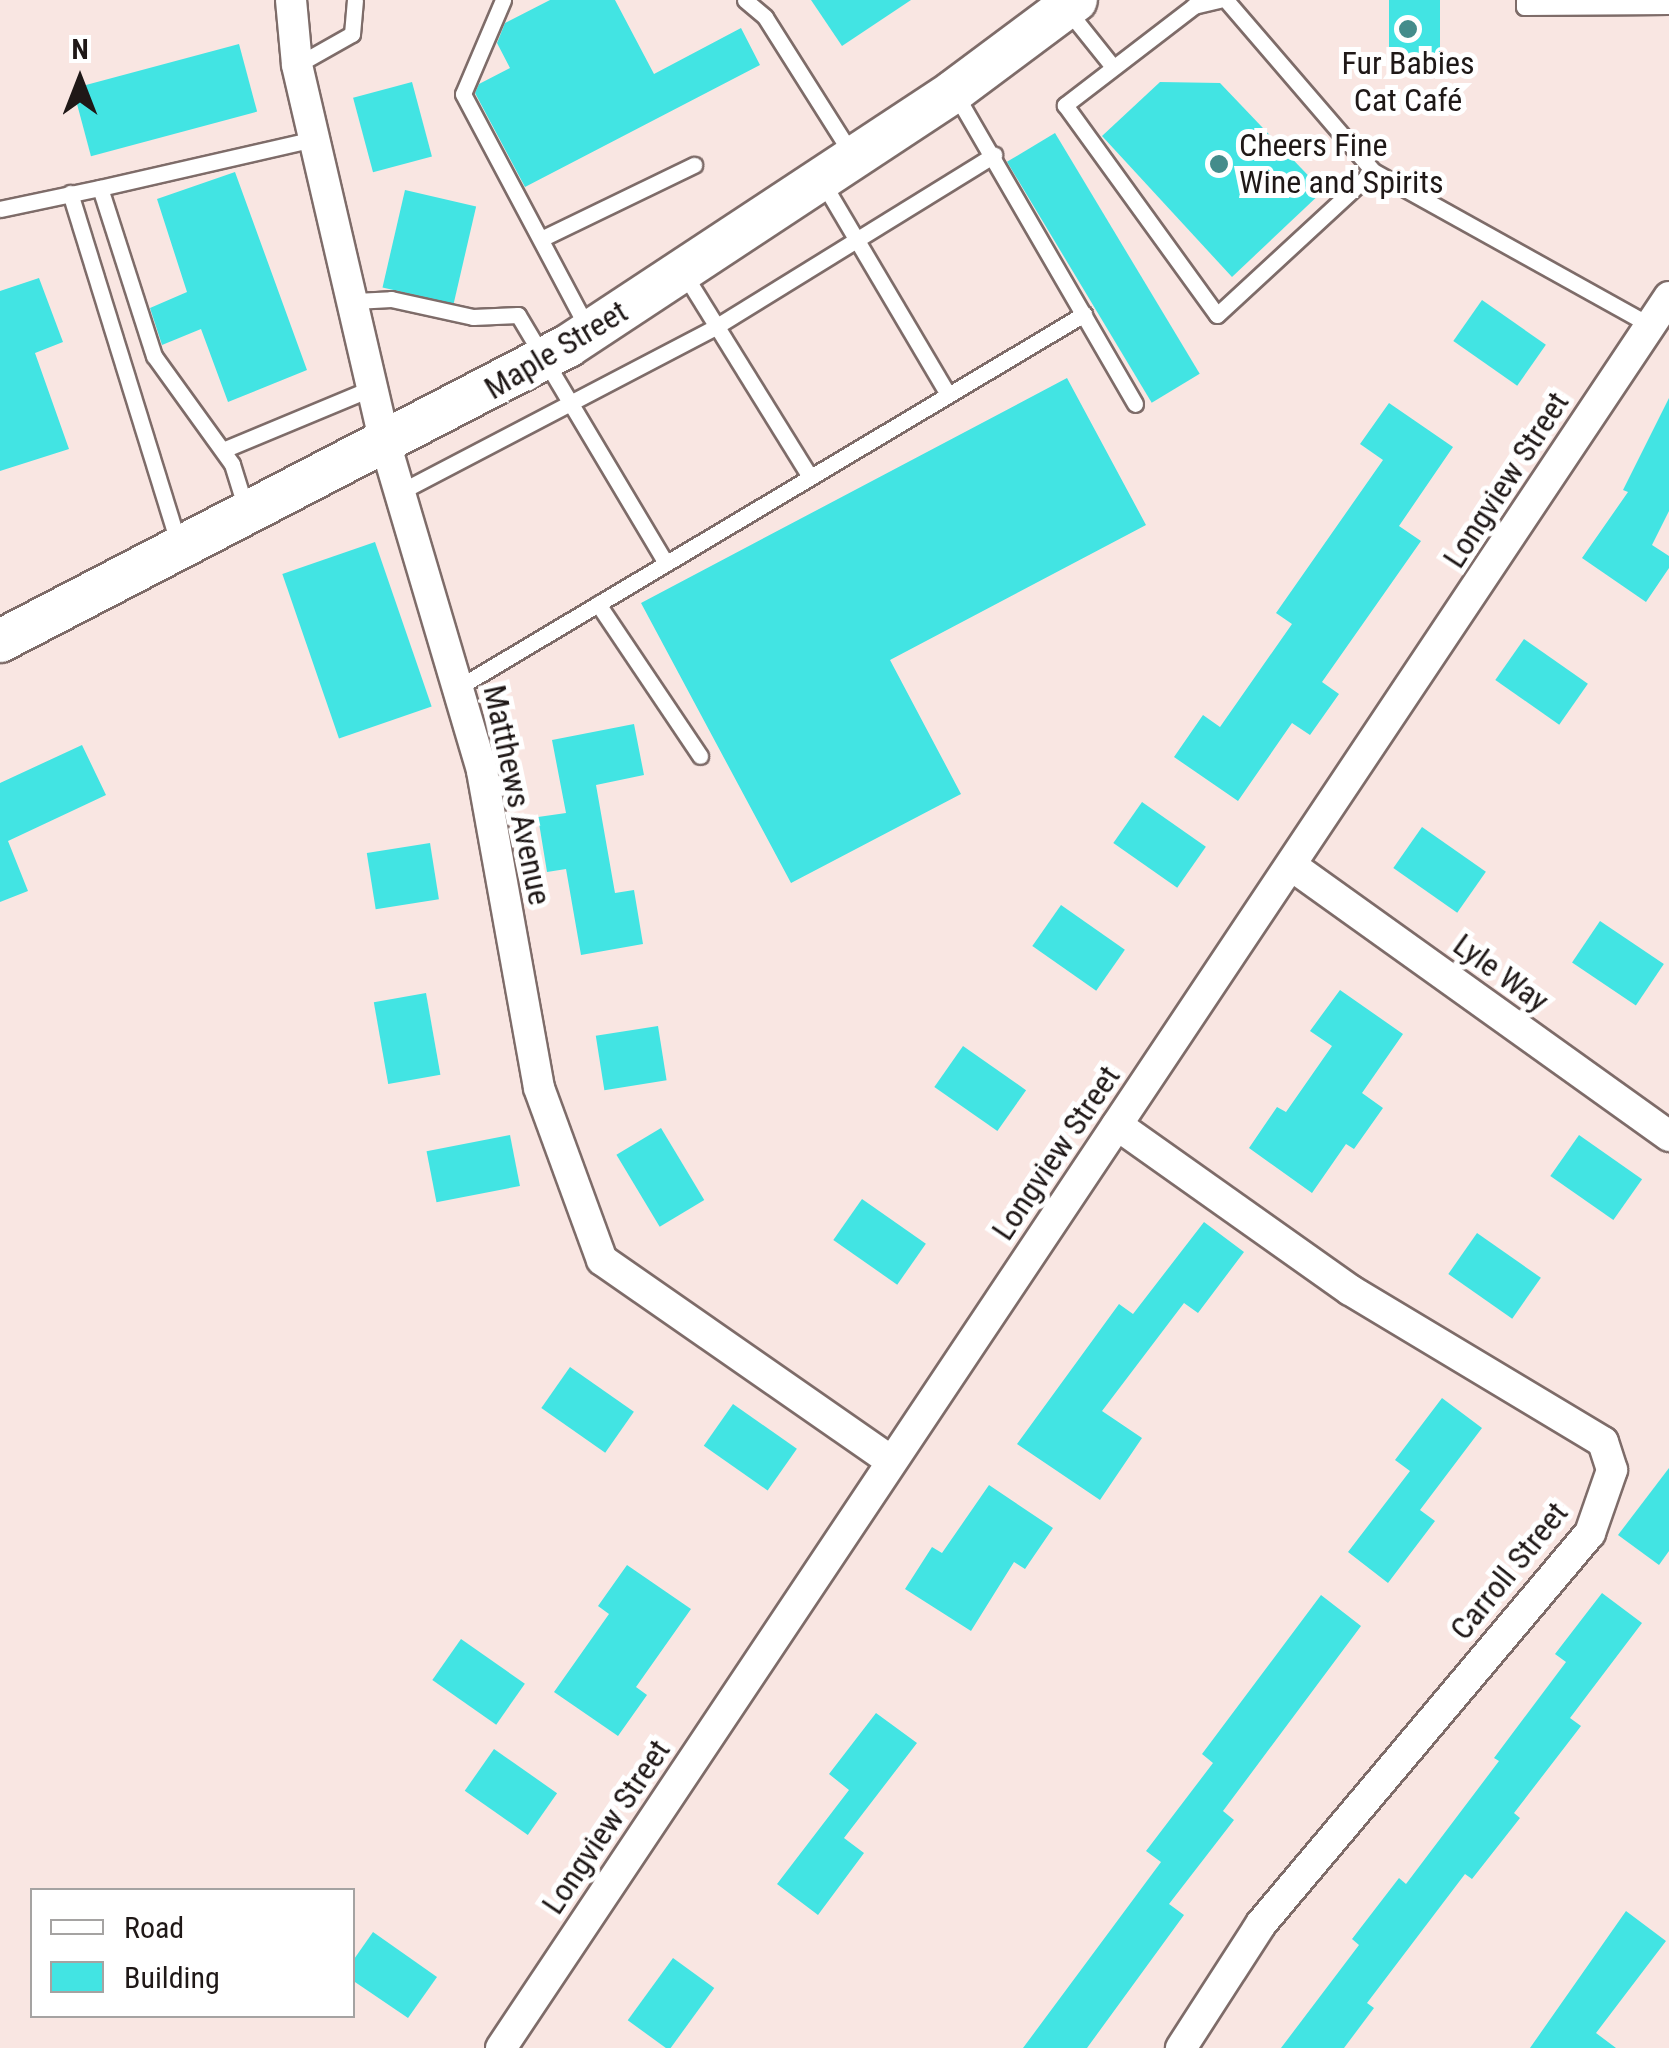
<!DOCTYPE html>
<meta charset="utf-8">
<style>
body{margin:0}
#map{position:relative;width:1669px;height:2048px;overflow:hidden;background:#f9e6e2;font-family:"Roboto Condensed",sans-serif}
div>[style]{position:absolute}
.building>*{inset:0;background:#42e4e3;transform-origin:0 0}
.roads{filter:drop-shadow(2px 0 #7e6c69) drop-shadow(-2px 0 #7e6c69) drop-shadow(0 2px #7e6c69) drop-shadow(0 -2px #7e6c69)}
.lane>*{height:15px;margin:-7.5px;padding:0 7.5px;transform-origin:7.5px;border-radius:7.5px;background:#fff}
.street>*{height:30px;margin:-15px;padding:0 15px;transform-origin:15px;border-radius:15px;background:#fff}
.secondary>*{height:42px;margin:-21px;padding:0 21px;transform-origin:21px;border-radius:21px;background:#fff}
.dots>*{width:28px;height:28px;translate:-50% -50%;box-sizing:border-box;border:5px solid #fff;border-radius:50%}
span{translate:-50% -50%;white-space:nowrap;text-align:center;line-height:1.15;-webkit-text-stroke:10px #fff;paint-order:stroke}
.poi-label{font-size:32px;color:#1f1817}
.left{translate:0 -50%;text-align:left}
.street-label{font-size:32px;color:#1f1817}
.legend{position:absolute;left:30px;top:1888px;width:325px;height:130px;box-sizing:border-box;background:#fff;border:2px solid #a5a3a2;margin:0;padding:12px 18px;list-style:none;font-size:30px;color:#1f1817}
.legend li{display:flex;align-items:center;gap:20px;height:50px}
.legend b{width:50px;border:2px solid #a5a3a2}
.north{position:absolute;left:30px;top:30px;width:100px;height:100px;-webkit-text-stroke:8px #fff;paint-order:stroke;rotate:0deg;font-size:28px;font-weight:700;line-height:40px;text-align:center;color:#1f1817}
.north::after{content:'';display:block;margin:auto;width:35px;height:45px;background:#1f1817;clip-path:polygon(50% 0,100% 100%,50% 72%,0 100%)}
</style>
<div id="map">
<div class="building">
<div style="clip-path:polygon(550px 0,615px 0,654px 74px,741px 28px,760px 65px,525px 187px,475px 93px,479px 84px,510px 68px,497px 43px,505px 23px)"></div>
<div style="clip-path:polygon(811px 0,911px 0,842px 46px)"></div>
<div style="left:1389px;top:0;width:51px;height:76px"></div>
<div style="left:239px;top:44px;width:70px;height:172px;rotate:75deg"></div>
<div style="left:412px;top:82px;width:77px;height:61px;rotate:75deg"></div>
<div style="clip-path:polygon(1160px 82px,1220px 83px,1323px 191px,1232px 277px,1102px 136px)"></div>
<div style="left:1055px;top:133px;width:281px;height:56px;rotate:59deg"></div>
<div style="clip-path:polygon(235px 172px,307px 370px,228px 402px,201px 329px,162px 345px,150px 308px,187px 292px,157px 199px)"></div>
<div style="left:405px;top:190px;width:73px;height:100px;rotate:13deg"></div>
<div style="clip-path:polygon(39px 278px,63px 342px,35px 353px,69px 449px,0 471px,0 291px)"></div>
<div style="left:1482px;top:300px;width:78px;height:50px;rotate:35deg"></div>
<div style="clip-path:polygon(1067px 378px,1146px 525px,890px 660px,961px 794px,791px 883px,641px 603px)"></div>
<div style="clip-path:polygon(1669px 398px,1669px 511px,1652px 545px,1669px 556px,1669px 568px,1646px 602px,1582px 558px,1628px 492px,1623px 490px)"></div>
<div style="clip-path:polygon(1389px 403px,1453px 447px,1399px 526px,1421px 541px,1322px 682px,1339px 694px,1310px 735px,1292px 723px,1238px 801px,1174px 757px,1203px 715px,1220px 727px,1292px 624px,1276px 613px,1383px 460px,1360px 444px)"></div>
<div style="left:375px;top:542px;width:174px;height:98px;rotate:71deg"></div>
<div style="left:1524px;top:639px;width:78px;height:50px;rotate:35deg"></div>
<div style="clip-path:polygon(634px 724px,644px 775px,596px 785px,615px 893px,634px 890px,643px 944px,581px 955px,566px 869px,547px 872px,538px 817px,566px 813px,552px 740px)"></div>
<div style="clip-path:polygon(82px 745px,106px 795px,8px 841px,28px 891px,0 902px,0 783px)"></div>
<div style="left:1142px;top:802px;width:78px;height:50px;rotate:35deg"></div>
<div style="left:1422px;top:827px;width:78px;height:50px;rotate:35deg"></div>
<div style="left:430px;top:843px;width:57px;height:64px;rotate:81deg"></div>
<div style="left:1061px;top:905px;width:78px;height:50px;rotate:35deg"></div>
<div style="left:1600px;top:921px;width:77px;height:50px;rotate:34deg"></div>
<div style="clip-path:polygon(1340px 990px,1403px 1034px,1362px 1093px,1383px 1108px,1354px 1149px,1346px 1144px,1312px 1193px,1249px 1148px,1277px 1107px,1286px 1112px,1332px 1046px,1310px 1031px)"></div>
<div style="left:426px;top:993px;width:83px;height:53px;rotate:80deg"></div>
<div style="left:658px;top:1026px;width:55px;height:63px;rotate:81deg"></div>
<div style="left:963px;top:1046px;width:77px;height:50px;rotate:35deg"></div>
<div style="left:661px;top:1128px;width:84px;height:52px;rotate:59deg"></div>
<div style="left:510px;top:1135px;width:52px;height:85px;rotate:79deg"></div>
<div style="left:1579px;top:1135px;width:77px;height:50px;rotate:35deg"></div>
<div style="left:862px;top:1199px;width:78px;height:50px;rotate:35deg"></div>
<div style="clip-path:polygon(1204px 1222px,1244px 1252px,1198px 1313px,1184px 1303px,1102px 1411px,1142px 1438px,1100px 1500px,1017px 1444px,1119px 1304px,1133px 1314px)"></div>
<div style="left:1477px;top:1233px;width:78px;height:50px;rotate:35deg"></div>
<div style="left:570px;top:1367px;width:78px;height:50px;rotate:35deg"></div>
<div style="clip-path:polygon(1442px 1398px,1482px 1428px,1420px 1510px,1435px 1521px,1388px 1583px,1348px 1552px,1410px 1471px,1395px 1460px)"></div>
<div style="left:733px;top:1404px;width:78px;height:51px;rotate:35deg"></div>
<div style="clip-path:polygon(1669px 1468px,1669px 1551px,1659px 1565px,1618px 1535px)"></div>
<div style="clip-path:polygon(989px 1485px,1053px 1528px,1025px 1569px,1014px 1562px,971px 1631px,905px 1589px,932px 1547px,942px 1553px)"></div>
<div style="clip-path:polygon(627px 1565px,691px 1609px,636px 1687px,647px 1695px,618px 1736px,554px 1692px,609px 1614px,598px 1606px)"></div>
<div style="clip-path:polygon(1602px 1593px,1642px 1623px,1570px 1718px,1581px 1726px,1514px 1813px,1520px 1818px,1472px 1879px,1465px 1874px,1367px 2003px,1374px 2008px,1344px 2048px,1281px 2048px,1359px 1945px,1352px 1939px,1399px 1878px,1406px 1884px,1499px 1761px,1494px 1758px,1566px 1662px,1555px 1654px)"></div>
<div style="clip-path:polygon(1321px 1595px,1361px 1626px,1223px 1811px,1234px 1820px,1169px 1904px,1184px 1915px,1087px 2048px,1023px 2048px,1161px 1862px,1146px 1851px,1213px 1763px,1202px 1754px)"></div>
<div style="left:461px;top:1639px;width:78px;height:50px;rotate:35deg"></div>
<div style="clip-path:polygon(876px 1713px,917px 1743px,844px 1838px,864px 1853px,818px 1915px,777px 1884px,849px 1790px,829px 1774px)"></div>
<div style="left:494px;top:1749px;width:77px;height:51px;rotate:35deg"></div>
<div style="clip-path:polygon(1626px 1911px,1666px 1941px,1596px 2033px,1616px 2048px,1530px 2048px)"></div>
<div style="clip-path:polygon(373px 1932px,437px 1977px,408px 2018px,352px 1980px,352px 1962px)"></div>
<div style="left:673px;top:1958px;width:51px;height:77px;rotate:36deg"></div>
</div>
<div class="roads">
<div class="lane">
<div style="left:503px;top:0;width:102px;rotate:113.1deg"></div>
<div style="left:463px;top:94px;width:266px;rotate:62deg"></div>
<div style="left:745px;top:0;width:26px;rotate:40deg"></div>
<div style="left:765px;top:17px;width:165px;rotate:57.7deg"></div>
<div style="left:1219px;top:0;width:26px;rotate:167deg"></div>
<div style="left:1194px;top:6px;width:163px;rotate:142.5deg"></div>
<div style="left:1065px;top:105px;width:259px;rotate:54.1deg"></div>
<div style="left:1217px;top:315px;width:212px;rotate:-42.7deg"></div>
<div style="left:1373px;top:171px;width:225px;rotate:-130.7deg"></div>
<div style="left:1524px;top:0;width:7px;rotate:90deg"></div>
<div style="left:1524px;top:7px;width:145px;rotate:-0.4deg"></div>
<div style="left:1069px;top:12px;width:70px;rotate:51.3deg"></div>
<div style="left:297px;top:65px;width:63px;rotate:-29.4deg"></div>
<div style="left:352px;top:34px;width:34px;rotate:-85deg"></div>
<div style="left:956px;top:95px;width:357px;rotate:59.9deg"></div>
<div style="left:1373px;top:171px;width:317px;rotate:29.1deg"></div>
<div style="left:823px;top:183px;width:245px;rotate:59.4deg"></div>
<div style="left:70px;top:193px;width:369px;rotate:72.8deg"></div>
<div style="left:0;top:209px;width:102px;rotate:-11.9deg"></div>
<div style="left:543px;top:238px;width:168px;rotate:-25.8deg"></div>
<div style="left:683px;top:272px;width:241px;rotate:58.2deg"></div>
<div style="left:355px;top:301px;width:36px;rotate:-3deg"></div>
<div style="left:391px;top:299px;width:84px;rotate:12.4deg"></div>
<div style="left:473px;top:317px;width:45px;rotate:-2.5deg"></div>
<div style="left:518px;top:315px;width:289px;rotate:59.2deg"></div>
<div style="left:223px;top:450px;width:164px;rotate:-22.6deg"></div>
<div style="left:400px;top:492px;width:358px;rotate:-27.6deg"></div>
<div style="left:717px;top:326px;width:326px;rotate:-31.7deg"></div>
<div style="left:246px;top:509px;width:47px;rotate:-107.3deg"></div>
<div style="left:232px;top:464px;width:133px;rotate:-125.8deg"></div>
<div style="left:154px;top:356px;width:176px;rotate:-107.8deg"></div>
<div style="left:100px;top:188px;width:220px;rotate:-12.9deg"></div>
<div style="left:598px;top:604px;width:183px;rotate:56.1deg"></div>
<div style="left:459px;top:687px;width:728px;rotate:-30.83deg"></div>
</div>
<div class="street">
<div style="left:291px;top:0;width:65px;rotate:84.7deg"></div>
<div style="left:297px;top:65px;width:391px;rotate:76.9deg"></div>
<div style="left:386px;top:446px;width:339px;rotate:73.5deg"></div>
<div style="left:482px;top:771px;width:322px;rotate:79.8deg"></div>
<div style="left:539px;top:1088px;width:183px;rotate:69.9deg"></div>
<div style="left:602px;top:1260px;width:352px;rotate:34.8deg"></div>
<div style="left:1292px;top:866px;width:464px;rotate:35.6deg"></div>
<div style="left:1117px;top:1125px;width:286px;rotate:35.3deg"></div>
<div style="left:1350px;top:1290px;width:295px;rotate:31deg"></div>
<div style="left:1603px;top:1442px;width:29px;rotate:72deg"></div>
<div style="left:1612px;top:1470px;width:67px;rotate:109.2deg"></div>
<div style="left:1590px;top:1533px;width:511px;rotate:130.08deg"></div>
<div style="left:1261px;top:1924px;width:148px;rotate:122.8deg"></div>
<div style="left:501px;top:2048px;width:2105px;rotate:-56.29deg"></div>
</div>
<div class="secondary">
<div style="left:0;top:641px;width:640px;rotate:-27.45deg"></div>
<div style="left:568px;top:346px;width:463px;rotate:-33.4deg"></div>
<div style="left:954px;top:91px;width:152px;rotate:-36.7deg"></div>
</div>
</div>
<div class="dots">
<div style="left:1408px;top:29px;background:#448c8b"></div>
<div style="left:1219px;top:164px;background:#448c8b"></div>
</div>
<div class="poi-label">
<span style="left:1408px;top:82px">Fur Babies<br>Cat Café</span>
<span class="left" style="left:1239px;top:164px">Cheers Fine<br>Wine and Spirits</span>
</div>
<div class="street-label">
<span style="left:556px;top:350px;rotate:-31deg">Maple Street</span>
<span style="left:1506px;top:480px;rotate:-57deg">Longview Street</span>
<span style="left:517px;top:795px;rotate:78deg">Matthews Avenue</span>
<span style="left:1501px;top:973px;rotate:36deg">Lyle Way</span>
<span style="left:1056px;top:1153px;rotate:-56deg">Longview Street</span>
<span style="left:1509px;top:1571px;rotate:-51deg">Carroll Street</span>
<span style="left:606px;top:1827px;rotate:-56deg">Longview Street</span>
</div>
<ul class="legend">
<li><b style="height:12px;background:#fff"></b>Road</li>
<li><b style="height:28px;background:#42e4e3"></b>Building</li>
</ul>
<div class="north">N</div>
</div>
